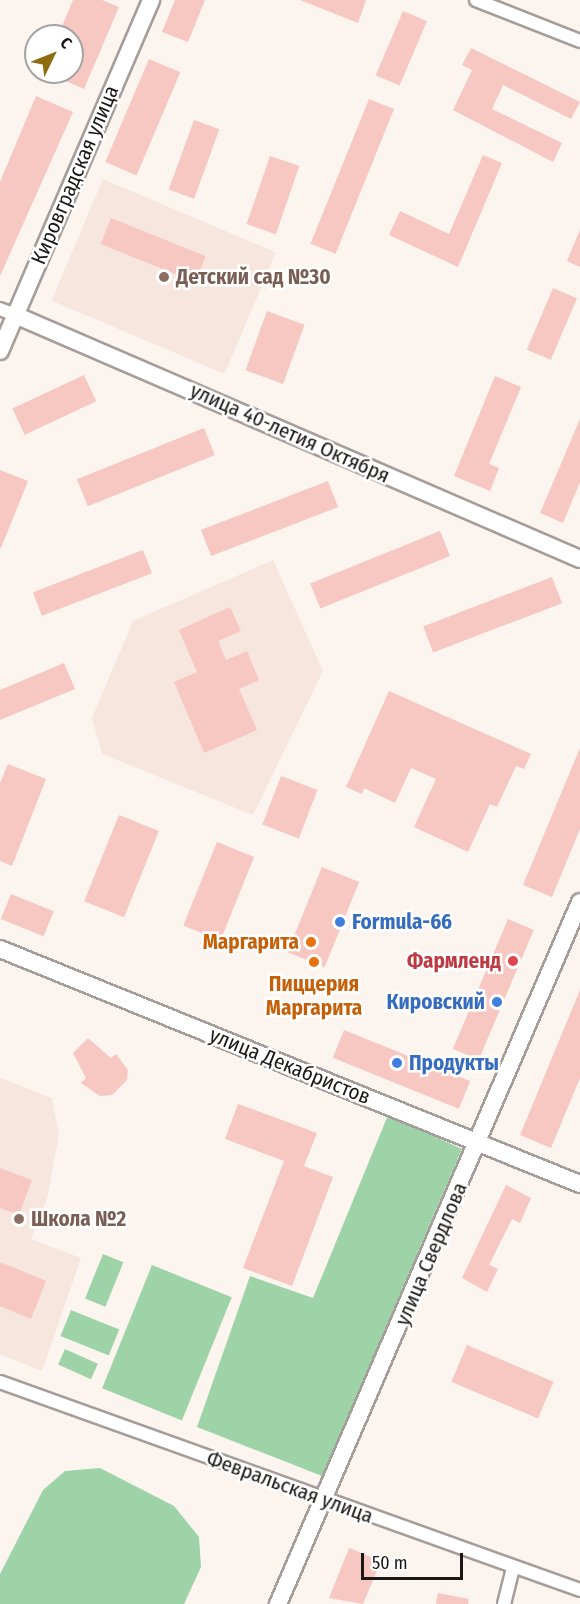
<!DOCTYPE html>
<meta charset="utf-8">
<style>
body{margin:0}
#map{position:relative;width:580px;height:1604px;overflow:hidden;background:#fcf4ef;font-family:"Fira Sans Condensed",sans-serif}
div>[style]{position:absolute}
.built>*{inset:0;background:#f6e6de;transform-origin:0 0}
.green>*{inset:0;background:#9ed3a8;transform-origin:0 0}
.building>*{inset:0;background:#f7c7c2;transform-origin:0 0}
.roads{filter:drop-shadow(2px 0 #a59d99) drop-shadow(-2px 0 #a59d99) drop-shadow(0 2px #a59d99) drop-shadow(0 -2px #a59d99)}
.street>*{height:12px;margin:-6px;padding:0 6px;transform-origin:6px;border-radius:6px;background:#fff}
.secondary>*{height:16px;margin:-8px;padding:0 8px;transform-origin:8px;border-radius:8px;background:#fff}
.dots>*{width:16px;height:16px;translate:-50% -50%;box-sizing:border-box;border:3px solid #fff;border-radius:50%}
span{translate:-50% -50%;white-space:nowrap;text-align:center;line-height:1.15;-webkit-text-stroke:5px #fff;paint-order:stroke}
.street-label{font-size:21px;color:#1b1816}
.education-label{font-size:21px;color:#785e54;font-weight:700}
.left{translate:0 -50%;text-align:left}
.shop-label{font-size:21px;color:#366cbe;font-weight:700}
.right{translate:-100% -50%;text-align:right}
.food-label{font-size:21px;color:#c56008;font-weight:700}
.health-label{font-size:21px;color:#be3a42;font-weight:700}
.north{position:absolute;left:24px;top:24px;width:60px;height:60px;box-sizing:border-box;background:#fff;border:2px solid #a4a3a2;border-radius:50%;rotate:47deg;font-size:16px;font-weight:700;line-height:24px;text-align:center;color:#1b1816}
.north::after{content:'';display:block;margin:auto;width:21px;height:27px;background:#8e6c10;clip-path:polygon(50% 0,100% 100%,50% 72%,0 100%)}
.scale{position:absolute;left:361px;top:1553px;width:102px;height:27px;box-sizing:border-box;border:3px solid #1b1816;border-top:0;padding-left:8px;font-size:18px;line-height:21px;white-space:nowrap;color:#1b1816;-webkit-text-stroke:4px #fff;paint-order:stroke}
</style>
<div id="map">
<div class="built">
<div style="left:103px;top:179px;width:188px;height:132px;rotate:23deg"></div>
<div style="clip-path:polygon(273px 560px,323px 671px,253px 815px,102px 754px,92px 718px,133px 621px)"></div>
<div style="clip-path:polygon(0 1078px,52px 1098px,59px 1135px,47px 1199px,31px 1239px,81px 1258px,42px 1371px,0 1354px)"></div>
</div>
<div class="green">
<div style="clip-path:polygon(388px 1115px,462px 1149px,322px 1476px,197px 1427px,250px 1276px,313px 1298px)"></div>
<div style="left:103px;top:1254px;width:22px;height:48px;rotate:22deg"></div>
<div style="left:152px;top:1265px;width:86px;height:133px;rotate:22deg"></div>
<div style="left:71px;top:1310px;width:52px;height:28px;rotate:22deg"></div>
<div style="left:65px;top:1349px;width:36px;height:17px;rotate:24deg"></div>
<div style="clip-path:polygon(100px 1468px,174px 1506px,199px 1537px,201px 1567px,184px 1604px,0 1604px,0 1574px,43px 1490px,65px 1471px)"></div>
</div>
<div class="building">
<div style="clip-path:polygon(73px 0,102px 0,119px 7px,84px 89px,45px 72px,72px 72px,72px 36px,58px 36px)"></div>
<div style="clip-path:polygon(175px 0,205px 0,188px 42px,162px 32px)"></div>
<div style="clip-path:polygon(300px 0,366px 0,358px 23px)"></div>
<div style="left:403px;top:11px;width:26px;height:70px;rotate:23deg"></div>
<div style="clip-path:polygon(471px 48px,580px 102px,571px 119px,503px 85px,492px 109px,562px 143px,553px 162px,453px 110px,472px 70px,462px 65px)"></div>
<div style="left:149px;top:59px;width:34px;height:112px;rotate:23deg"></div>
<div style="clip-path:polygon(36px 96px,73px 112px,0 276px,0 182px)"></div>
<div style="left:369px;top:99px;width:27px;height:156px;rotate:22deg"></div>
<div style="left:194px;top:120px;width:27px;height:74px;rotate:20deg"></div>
<div style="clip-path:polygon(483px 155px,502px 163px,458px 267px,389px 235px,400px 211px,449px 234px)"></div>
<div style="left:270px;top:156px;width:31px;height:72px;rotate:19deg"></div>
<div style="left:111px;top:218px;width:102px;height:28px;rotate:22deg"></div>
<div style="clip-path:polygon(580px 230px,580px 267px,567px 261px)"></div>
<div style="left:553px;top:288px;width:26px;height:67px;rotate:23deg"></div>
<div style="left:267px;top:311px;width:40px;height:63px;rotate:20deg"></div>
<div style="left:84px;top:375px;width:29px;height:79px;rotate:65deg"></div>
<div style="clip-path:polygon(495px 376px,521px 387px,489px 464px,499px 468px,490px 491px,454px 476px)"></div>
<div style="clip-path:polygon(580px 419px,580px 482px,563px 523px,540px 513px)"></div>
<div style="left:204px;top:428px;width:29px;height:137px;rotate:68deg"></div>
<div style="clip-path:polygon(0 470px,28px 481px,1px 548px,0 548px)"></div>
<div style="left:328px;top:481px;width:28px;height:136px;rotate:69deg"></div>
<div style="left:440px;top:531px;width:27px;height:140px;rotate:68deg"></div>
<div style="left:143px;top:550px;width:25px;height:118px;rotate:69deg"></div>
<div style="left:552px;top:577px;width:28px;height:138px;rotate:69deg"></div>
<div style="clip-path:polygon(230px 607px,241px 631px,218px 641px,226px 660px,247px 651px,259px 680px,239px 689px,257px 730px,204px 753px,174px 682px,197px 672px,179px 630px)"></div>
<div style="clip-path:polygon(64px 663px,75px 689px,0 720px,0 690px)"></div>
<div style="clip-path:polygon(389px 691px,531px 754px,524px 769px,516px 766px,497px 807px,490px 804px,468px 852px,414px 827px,436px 779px,411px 768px,395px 803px,364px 788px,362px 794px,346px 787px)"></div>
<div style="clip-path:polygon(580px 748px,580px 829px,552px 897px,523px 885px)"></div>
<div style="clip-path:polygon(8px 764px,46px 779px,12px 866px,0 861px,0 783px)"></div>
<div style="left:281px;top:776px;width:39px;height:52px;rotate:21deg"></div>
<div style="left:119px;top:815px;width:43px;height:93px;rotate:22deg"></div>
<div style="left:217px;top:842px;width:40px;height:90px;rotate:22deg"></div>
<div style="left:322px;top:867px;width:40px;height:92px;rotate:22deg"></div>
<div style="left:11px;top:894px;width:46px;height:27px;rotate:22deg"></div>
<div style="left:508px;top:919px;width:28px;height:141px;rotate:23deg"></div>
<div style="clip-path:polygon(580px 990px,580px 1078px,551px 1148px,520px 1135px)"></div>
<div style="left:344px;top:1030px;width:136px;height:30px;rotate:22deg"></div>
<div style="clip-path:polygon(88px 1038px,111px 1058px,116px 1054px,128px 1070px,127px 1080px,112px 1095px,100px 1096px,81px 1083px,86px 1078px,73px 1053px)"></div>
<div style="clip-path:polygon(238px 1104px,317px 1133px,304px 1166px,333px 1177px,292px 1286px,243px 1268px,284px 1161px,225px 1139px)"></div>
<div style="clip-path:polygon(0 1168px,32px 1180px,19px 1215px,0 1208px)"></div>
<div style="clip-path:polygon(506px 1185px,531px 1198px,520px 1223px,512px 1219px,489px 1265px,498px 1269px,487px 1292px,462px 1278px)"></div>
<div style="clip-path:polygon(0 1262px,46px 1281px,31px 1319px,0 1306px)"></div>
<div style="left:467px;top:1345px;width:94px;height:40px;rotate:23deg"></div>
<div style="clip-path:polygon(349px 1548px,381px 1561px,363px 1604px,329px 1598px)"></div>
<div style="clip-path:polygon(438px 1593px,469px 1599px,468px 1604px,436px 1604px)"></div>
</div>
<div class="roads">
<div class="street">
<div style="left:476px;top:0;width:112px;rotate:21.5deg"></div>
<div style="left:0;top:309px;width:16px;rotate:22deg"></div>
<div style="left:0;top:1382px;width:616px;rotate:19.73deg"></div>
<div style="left:504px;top:1604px;width:37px;rotate:-76deg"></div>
</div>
<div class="secondary">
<div style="left:15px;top:315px;width:615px;rotate:23.36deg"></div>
<div style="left:0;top:351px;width:382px;rotate:-66.7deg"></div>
<div style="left:0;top:949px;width:626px;rotate:22.06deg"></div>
<div style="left:278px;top:1604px;width:764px;rotate:-66.72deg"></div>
</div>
</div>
<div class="dots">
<div style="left:164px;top:277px;background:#8d6e63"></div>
<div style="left:340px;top:922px;background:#3f7fe0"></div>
<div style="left:311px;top:942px;background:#e8710a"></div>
<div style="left:513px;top:961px;background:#e0444e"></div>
<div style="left:314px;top:962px;background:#e8710a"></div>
<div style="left:497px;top:1002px;background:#3f7fe0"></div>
<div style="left:397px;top:1063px;background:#3f7fe0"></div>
<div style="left:19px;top:1219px;background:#8d6e63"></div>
</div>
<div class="street-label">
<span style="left:75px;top:175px;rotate:-67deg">Кировградская улица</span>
<span style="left:290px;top:433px;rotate:24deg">улица 40-летия Октября</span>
<span style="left:290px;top:1066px;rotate:22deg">улица Декабристов</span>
<span style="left:431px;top:1254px;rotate:-67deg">улица Свердлова</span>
<span style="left:290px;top:1487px;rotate:20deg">Февральская улица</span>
</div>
<div class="education-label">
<span class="left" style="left:176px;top:277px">Детский сад №30</span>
<span class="left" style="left:31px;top:1219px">Школа №2</span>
</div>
<div class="shop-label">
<span class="left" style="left:352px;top:922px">Formula-66</span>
<span class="right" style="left:485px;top:1002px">Кировский</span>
<span class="left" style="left:409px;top:1063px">Продукты</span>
</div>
<div class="food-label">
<span class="right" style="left:299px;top:942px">Маргарита</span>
<span style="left:314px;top:996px">Пиццерия<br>Маргарита</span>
</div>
<div class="health-label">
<span class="right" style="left:501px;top:961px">Фармленд</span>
</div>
<div class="north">С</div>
<div class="scale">50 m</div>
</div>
